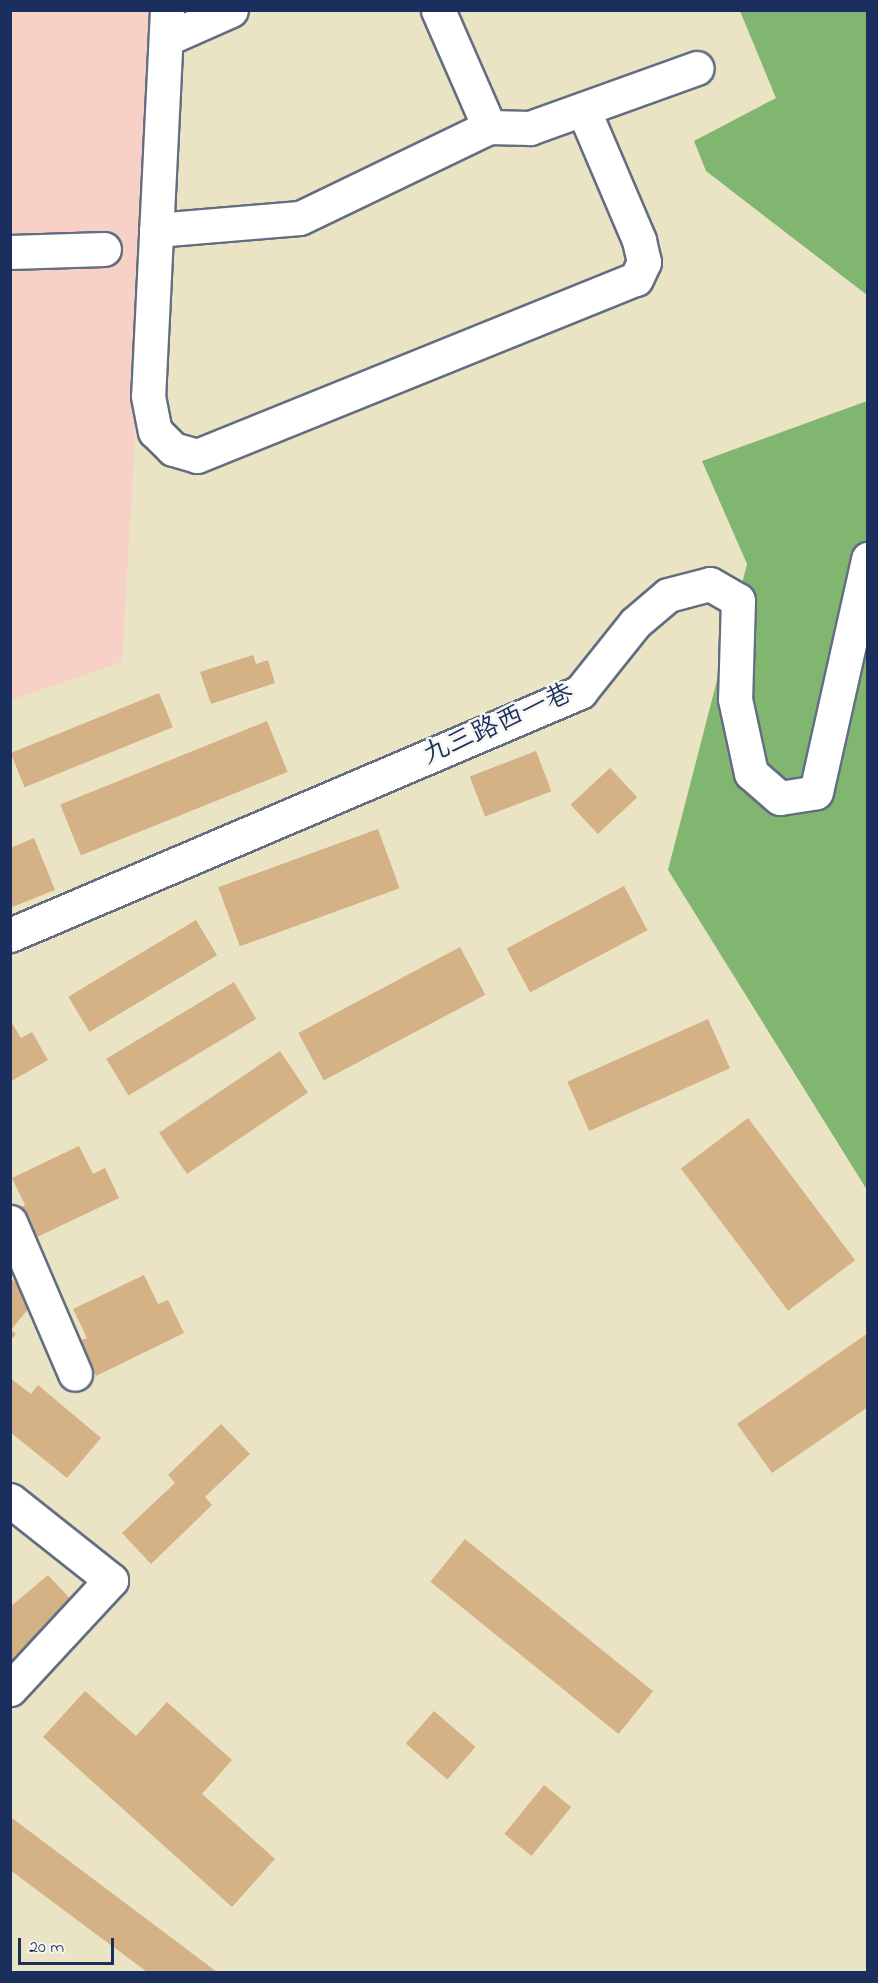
<!DOCTYPE html>
<meta charset="utf-8">
<style>
body{margin:0}
#map{position:relative;width:878px;height:1983px;overflow:hidden;background:#eae4c5;font-family:"Indie Flower","LXGW WenKai TC",sans-serif}
div>[style]{position:absolute}
.built>*{inset:0;background:#f7d1c6}
.forest>*{inset:0;background:#81b671}
.building>*{inset:0;background:#d5b186;transform-origin:0 0}
.roads{filter:drop-shadow(2px 0 #636e82) drop-shadow(-2px 0 #636e82) drop-shadow(0 2px #636e82) drop-shadow(0 -2px #636e82)}
.minor>*{height:33px;margin:-16.5px;padding:0 16.5px;transform-origin:16.5px;border-radius:16.5px;background:#fff}
span{translate:-50% -50%;white-space:nowrap;text-align:center;line-height:1.15;-webkit-text-stroke:5px #f6f6f2;paint-order:stroke}
.street-label{font-size:27px;color:#1b2f5e}
.frame{position:absolute;inset:0;border:12px solid #1b2f5e;pointer-events:none}
.scale{position:absolute;left:18px;top:1938px;width:96px;height:27px;box-sizing:border-box;border:3px solid #1b2f5e;border-top:0;padding-left:8px;font-size:18px;line-height:21px;white-space:nowrap;color:#1b2f5e;-webkit-text-stroke:4px #f6f6f2;paint-order:stroke}
</style>
<div id="map">
<div class="built">
<div style="clip-path:polygon(10px 11px,160px 11px,122px 662px,11px 700px)"></div>
</div>
<div class="forest">
<div style="clip-path:polygon(740px 11px,867px 11px,867px 295px,706px 171px,694px 141px,776px 98px)"></div>
<div style="clip-path:polygon(867px 401px,867px 1190px,668px 870px,747px 564px,702px 461px)"></div>
</div>
<div class="building">
<div style="clip-path:polygon(253px 655px,256px 664px,268px 660px,275px 683px,211px 704px,200px 672px)"></div>
<div style="left:159px;top:693px;width:37px;height:160px;rotate:68deg"></div>
<div style="left:267px;top:721px;width:55px;height:223px;rotate:68deg"></div>
<div style="left:536px;top:751px;width:43px;height:71px;rotate:69deg"></div>
<div style="left:610px;top:768px;width:40px;height:54px;rotate:47deg"></div>
<div style="left:378px;top:829px;width:63px;height:170px;rotate:70deg"></div>
<div style="clip-path:polygon(34px 838px,55px 890px,10px 908px,10px 848px)"></div>
<div style="left:624px;top:886px;width:50px;height:133px;rotate:62deg"></div>
<div style="left:196px;top:920px;width:41px;height:149px;rotate:59deg"></div>
<div style="left:460px;top:947px;width:54px;height:183px;rotate:62deg"></div>
<div style="left:234px;top:982px;width:43px;height:149px;rotate:59deg"></div>
<div style="left:708px;top:1019px;width:54px;height:154px;rotate:66deg"></div>
<div style="clip-path:polygon(10px 1020px,21px 1038px,32px 1032px,48px 1060px,10px 1082px)"></div>
<div style="left:280px;top:1051px;width:50px;height:146px;rotate:56deg"></div>
<div style="left:748px;top:1118px;width:178px;height:84px;rotate:53deg"></div>
<div style="clip-path:polygon(79px 1146px,93px 1174px,105px 1168px,119px 1198px,33px 1239px,18px 1209px,25px 1205px,12px 1178px)"></div>
<div style="clip-path:polygon(144px 1275px,158px 1304px,168px 1300px,184px 1333px,96px 1376px,79px 1341px,87px 1338px,73px 1309px)"></div>
<div style="clip-path:polygon(10px 1278px,36px 1299px,11px 1330px,16px 1334px,10px 1341px)"></div>
<div style="clip-path:polygon(868px 1333px,868px 1407px,772px 1473px,737px 1424px)"></div>
<div style="clip-path:polygon(10px 1378px,31px 1394px,38px 1385px,101px 1438px,67px 1478px,10px 1432px)"></div>
<div style="clip-path:polygon(221px 1424px,250px 1454px,205px 1497px,212px 1505px,151px 1564px,122px 1533px,175px 1483px,168px 1475px)"></div>
<div style="left:465px;top:1539px;width:242px;height:55px;rotate:39deg"></div>
<div style="clip-path:polygon(48px 1575px,78px 1607px,10px 1678px,10px 1607px)"></div>
<div style="clip-path:polygon(85px 1691px,136px 1736px,167px 1702px,232px 1760px,202px 1794px,275px 1859px,232px 1907px,43px 1737px)"></div>
<div style="left:434px;top:1711px;width:55px;height:43px;rotate:41deg"></div>
<div style="left:544px;top:1785px;width:35px;height:63px;rotate:39deg"></div>
<div style="clip-path:polygon(12px 1818px,217px 1972px,147px 1972px,10px 1870px)"></div>
</div>
<div class="roads">
<div class="minor">
<div style="left:167px;top:10px;width:386px;rotate:92.8deg"></div>
<div style="left:148px;top:396px;width:36px;rotate:79deg"></div>
<div style="left:155px;top:431px;width:25px;rotate:45deg"></div>
<div style="left:173px;top:449px;width:25px;rotate:16deg"></div>
<div style="left:197px;top:456px;width:473px;rotate:-22deg"></div>
<div style="left:636px;top:279px;width:19px;rotate:-65deg"></div>
<div style="left:644px;top:262px;width:23px;rotate:-103deg"></div>
<div style="left:639px;top:240px;width:142px;rotate:-113.1deg"></div>
<div style="left:438px;top:10px;width:128px;rotate:66.4deg"></div>
<div style="left:166px;top:39px;width:71px;rotate:-24deg"></div>
<div style="left:156px;top:230px;width:144px;rotate:-4.8deg"></div>
<div style="left:300px;top:218px;width:210px;rotate:-25.7deg"></div>
<div style="left:489px;top:127px;width:41px;rotate:1.4deg"></div>
<div style="left:530px;top:128px;width:177px;rotate:-19.8deg"></div>
<div style="left:10px;top:252px;width:94px;rotate:-1.8deg"></div>
<div style="left:10px;top:935px;width:620px;rotate:-23.09deg"></div>
<div style="left:580px;top:692px;width:88px;rotate:-51.4deg"></div>
<div style="left:635px;top:623px;width:43px;rotate:-40.3deg"></div>
<div style="left:668px;top:595px;width:43px;rotate:-14.7deg"></div>
<div style="left:710px;top:584px;width:32px;rotate:30deg"></div>
<div style="left:738px;top:600px;width:99px;rotate:91.7deg"></div>
<div style="left:735px;top:699px;width:76px;rotate:77.8deg"></div>
<div style="left:751px;top:773px;width:38px;rotate:41deg"></div>
<div style="left:780px;top:798px;width:36px;rotate:-9deg"></div>
<div style="left:816px;top:792px;width:239px;rotate:-77.4deg"></div>
<div style="left:10px;top:1222px;width:165px;rotate:66.8deg"></div>
<div style="left:10px;top:1500px;width:129px;rotate:38.4deg"></div>
<div style="left:111px;top:1580px;width:149px;rotate:132.8deg"></div>
</div>
</div>
<div class="street-label">
<span style="left:498px;top:725px;rotate:-24deg">九三路西一巷</span>
</div>
<div class="frame"></div>
<div class="scale">20 m</div>
</div>
